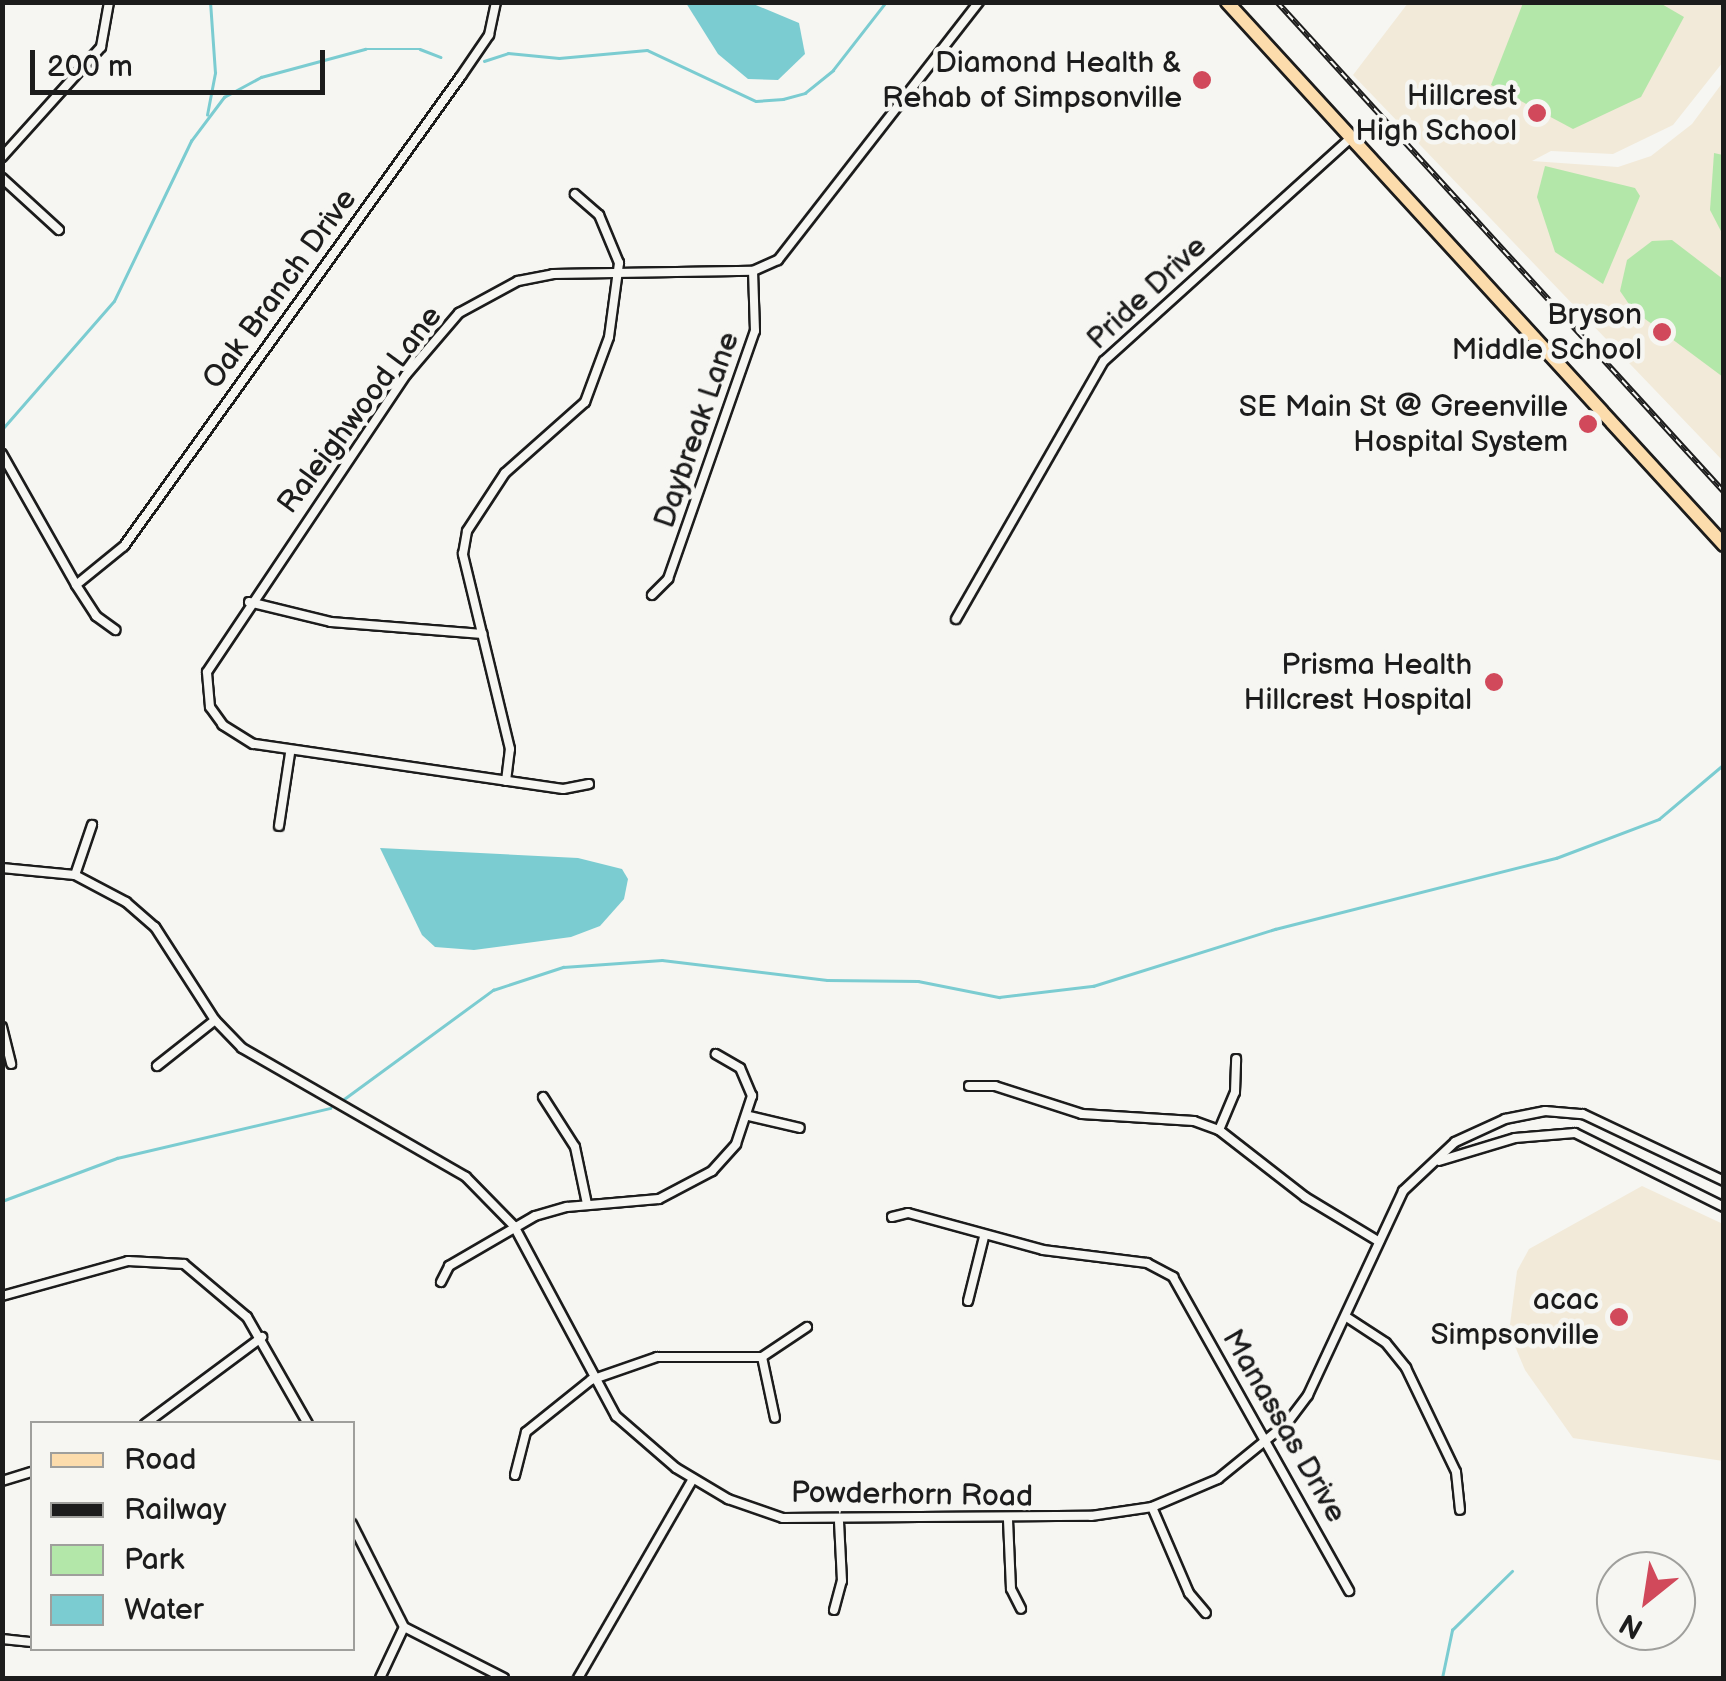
<!DOCTYPE html>
<style>
body{margin:0}
#map{position:relative;width:1726px;height:1681px;overflow:hidden;background:#f6f6f2;font-family:"Balsamiq Sans",sans-serif}
div>[style]{position:absolute}
.built>*{inset:0;background:#f2ead9}
.green>*{inset:0;background:#b3e7a9}
.water>*{inset:0;background:#7bccd1}
.stream>*{height:2.5px;margin:-1.25px;padding:0 1.25px;transform-origin:1.25px;border-radius:1.25px;background:#7bccd1}
.roads{filter:drop-shadow(2px 0 #1c1c1c) drop-shadow(-2px 0 #1c1c1c) drop-shadow(0 2px #1c1c1c) drop-shadow(0 -2px #1c1c1c)}
.minor>*{height:8px;margin:-4px;padding:0 4px;transform-origin:4px;border-radius:4px;background:#f6f6f2}
.primary>*{height:12px;margin:-6px;padding:0 6px;transform-origin:6px;border-radius:6px;background:#fcdcac}
.rail>*{height:6px;margin-top:-3px;transform-origin:0;background:repeating-linear-gradient(90deg,#f6f6f2 0 8px,#1c1c1c 0 16px);box-sizing:border-box;border-block:2px solid #1c1c1c}
.dots>*{width:28px;height:28px;translate:-50% -50%;box-sizing:border-box;border:5px solid #f6f6f2;border-radius:50%}
span{translate:-50% -50%;white-space:nowrap;text-align:center;line-height:1.15;-webkit-text-stroke:9px #f6f6f2;paint-order:stroke}
.poi-label{font-size:30px;color:#1c1c1c}
.right{translate:-100% -50%;text-align:right}
.street-label{font-size:30px;color:#1c1c1c}
.frame{position:absolute;inset:0;border:5px solid #1c1c1c;pointer-events:none}
.legend{position:absolute;left:30px;top:1421px;width:325px;height:230px;box-sizing:border-box;background:#f6f6f2;border:2px solid #9f9f9c;margin:0;padding:12px 18px;list-style:none;font-size:30px;color:#1c1c1c}
.legend li{display:flex;align-items:center;gap:20px;height:50px}
.legend b{width:50px;border:2px solid #9f9f9c}
.north{position:absolute;left:1596px;top:1551px;width:100px;height:100px;box-sizing:border-box;background:#f6f6f2;border:2px solid #9f9f9c;border-radius:50%;rotate:210deg;font-size:28px;font-weight:700;line-height:40px;text-align:center;color:#1c1c1c}
.north::after{content:'';display:block;margin:auto;width:35px;height:45px;background:#d1495b;clip-path:polygon(50% 0,100% 100%,50% 72%,0 100%)}
.scale{position:absolute;left:30px;top:50px;width:295px;height:45px;box-sizing:border-box;border:5px solid #1c1c1c;border-top:0;padding-left:12px;font-size:30px;line-height:35px;white-space:nowrap;color:#1c1c1c;-webkit-text-stroke:8px #f6f6f2;paint-order:stroke}
</style>
<div id="map">
<div class="built">
<div style="clip-path:polygon(1408px 3px,1723px 3px,1723px 62px,1673px 125px,1613px 154px,1551px 151px,1532px 161px,1618px 167px,1651px 156px,1692px 124px,1723px 82px,1723px 461px,1353px 75px)"></div>
<div style="clip-path:polygon(1642px 1186px,1723px 1224px,1723px 1461px,1573px 1438px,1525px 1370px,1509px 1332px,1517px 1271px,1529px 1249px)"></div>
</div>
<div class="green">
<div style="clip-path:polygon(1523px 3px,1660px 3px,1684px 17px,1641px 97px,1573px 129px,1491px 85px)"></div>
<div style="clip-path:polygon(1714px 153px,1723px 155px,1723px 235px,1710px 210px)"></div>
<div style="clip-path:polygon(1545px 166px,1635px 188px,1640px 196px,1603px 284px,1555px 252px,1537px 197px)"></div>
<div style="clip-path:polygon(1672px 240px,1723px 279px,1723px 377px,1633px 310px,1620px 291px,1627px 260px,1652px 241px)"></div>
</div>
<div class="water">
<div style="clip-path:polygon(686px 3px,751px 3px,799px 23px,805px 54px,778px 80px,748px 79px,718px 54px)"></div>
<div style="clip-path:polygon(380px 848px,578px 858px,622px 869px,628px 879px,624px 899px,600px 926px,571px 937px,474px 950px,435px 947px,422px 935px)"></div>
</div>
<div class="stream">
<div style="left:484px;top:61px;width:25px;rotate:-18deg"></div>
<div style="left:508px;top:53px;width:51px;rotate:5.6deg"></div>
<div style="left:559px;top:58px;width:88px;rotate:-5.2deg"></div>
<div style="left:647px;top:50px;width:120px;rotate:25.1deg"></div>
<div style="left:756px;top:101px;width:27px;rotate:-4deg"></div>
<div style="left:783px;top:99px;width:23px;rotate:-15deg"></div>
<div style="left:805px;top:93px;width:36px;rotate:-39deg"></div>
<div style="left:833px;top:70px;width:86px;rotate:-52.1deg"></div>
<div style="left:207px;top:115px;width:43px;rotate:-79.2deg"></div>
<div style="left:215px;top:73px;width:71px;rotate:-94deg"></div>
<div style="left:4px;top:427px;width:167px;rotate:-48.9deg"></div>
<div style="left:114px;top:301px;width:178px;rotate:-64.3deg"></div>
<div style="left:191px;top:141px;width:55px;rotate:-53.1deg"></div>
<div style="left:224px;top:97px;width:42px;rotate:-28.4deg"></div>
<div style="left:261px;top:77px;width:108px;rotate:-15.1deg"></div>
<div style="left:365px;top:49px;width:55px"></div>
<div style="left:420px;top:49px;width:22px;rotate:21deg"></div>
<div style="left:344px;top:1099px;width:185px;rotate:-36.2deg"></div>
<div style="left:493px;top:990px;width:74px;rotate:-18.2deg"></div>
<div style="left:563px;top:967px;width:99px;rotate:-4deg"></div>
<div style="left:662px;top:960px;width:166px;rotate:6.9deg"></div>
<div style="left:827px;top:980px;width:91px;rotate:0.6deg"></div>
<div style="left:918px;top:981px;width:83px;rotate:11.2deg"></div>
<div style="left:999px;top:997px;width:95px;rotate:-6.7deg"></div>
<div style="left:1093px;top:986px;width:191px;rotate:-17.4deg"></div>
<div style="left:1275px;top:929px;width:290px;rotate:-14.2deg"></div>
<div style="left:1556px;top:858px;width:110px;rotate:-20.7deg"></div>
<div style="left:1659px;top:819px;width:85px;rotate:-40.2deg"></div>
<div style="left:2px;top:1201px;width:123px;rotate:-20.5deg"></div>
<div style="left:117px;top:1158px;width:219px;rotate:-13.2deg"></div>
<div style="left:1442px;top:1678px;width:49px;rotate:-78.2deg"></div>
<div style="left:1452px;top:1630px;width:84px;rotate:-44.5deg"></div>
</div>
<div class="roads">
<div class="minor">
<div style="left:2px;top:157px;width:148px;rotate:-48deg"></div>
<div style="left:101px;top:47px;width:46px;rotate:-79.9deg"></div>
<div style="left:2px;top:178px;width:77px;rotate:42.4deg"></div>
<div style="left:2px;top:454px;width:150px;rotate:60.5deg"></div>
<div style="left:76px;top:585px;width:37px;rotate:57deg"></div>
<div style="left:96px;top:616px;width:24px;rotate:36deg"></div>
<div style="left:76px;top:585px;width:62px;rotate:-39.1deg"></div>
<div style="left:124px;top:546px;width:578px;rotate:-54.36deg"></div>
<div style="left:461px;top:76px;width:50px;rotate:-55.7deg"></div>
<div style="left:489px;top:35px;width:34px;rotate:-78deg"></div>
<div style="left:652px;top:595px;width:23px;rotate:-45deg"></div>
<div style="left:668px;top:579px;width:263px;rotate:-70.7deg"></div>
<div style="left:755px;top:331px;width:60px;rotate:-91.9deg"></div>
<div style="left:249px;top:602px;width:84px;rotate:13.7deg"></div>
<div style="left:331px;top:622px;width:152px;rotate:4.5deg"></div>
<div style="left:956px;top:619px;width:297px;rotate:-60.2deg"></div>
<div style="left:1104px;top:361px;width:334px;rotate:-42.1deg"></div>
<div style="left:506px;top:781px;width:32px;rotate:-83deg"></div>
<div style="left:510px;top:749px;width:201px;rotate:-103.6deg"></div>
<div style="left:463px;top:554px;width:23px;rotate:-80deg"></div>
<div style="left:467px;top:531px;width:69px;rotate:-56.8deg"></div>
<div style="left:505px;top:473px;width:107px;rotate:-41.6deg"></div>
<div style="left:585px;top:402px;width:69px;rotate:-69.7deg"></div>
<div style="left:609px;top:337px;width:75px;rotate:-82.3deg"></div>
<div style="left:619px;top:263px;width:52px;rotate:-112.6deg"></div>
<div style="left:599px;top:215px;width:32px;rotate:-139deg"></div>
<div style="left:589px;top:784px;width:26px;rotate:169deg"></div>
<div style="left:563px;top:789px;width:313px;rotate:-171.7deg"></div>
<div style="left:253px;top:744px;width:36px;rotate:-148deg"></div>
<div style="left:223px;top:725px;width:22px;rotate:-126deg"></div>
<div style="left:210px;top:707px;width:35px;rotate:-95deg"></div>
<div style="left:207px;top:672px;width:358px;rotate:-56.2deg"></div>
<div style="left:406px;top:375px;width:82px;rotate:-49.5deg"></div>
<div style="left:459px;top:313px;width:67px;rotate:-28.5deg"></div>
<div style="left:518px;top:281px;width:36px;rotate:-11deg"></div>
<div style="left:553px;top:274px;width:200px;rotate:-0.9deg"></div>
<div style="left:753px;top:271px;width:27px;rotate:-24deg"></div>
<div style="left:778px;top:260px;width:327px;rotate:-52.1deg"></div>
<div style="left:279px;top:826px;width:74px;rotate:-81.4deg"></div>
<div style="left:2px;top:868px;width:73px;rotate:5.5deg"></div>
<div style="left:75px;top:875px;width:58px;rotate:27.9deg"></div>
<div style="left:126px;top:902px;width:38px;rotate:41deg"></div>
<div style="left:155px;top:927px;width:111px;rotate:57.2deg"></div>
<div style="left:215px;top:1020px;width:39px;rotate:46deg"></div>
<div style="left:242px;top:1048px;width:258px;rotate:29.9deg"></div>
<div style="left:466px;top:1177px;width:69px;rotate:45.6deg"></div>
<div style="left:514px;top:1226px;width:216px;rotate:61.8deg"></div>
<div style="left:616px;top:1416px;width:79px;rotate:40.9deg"></div>
<div style="left:676px;top:1468px;width:61px;rotate:30.8deg"></div>
<div style="left:728px;top:1499px;width:58px;rotate:19.1deg"></div>
<div style="left:783px;top:1518px;width:308px;rotate:-0.4deg"></div>
<div style="left:1091px;top:1516px;width:62px;rotate:-8.4deg"></div>
<div style="left:1152px;top:1507px;width:72px;rotate:-23deg"></div>
<div style="left:1218px;top:1479px;width:89px;rotate:-39.1deg"></div>
<div style="left:1287px;top:1423px;width:35px;rotate:-53deg"></div>
<div style="left:1308px;top:1395px;width:225px;rotate:-65deg"></div>
<div style="left:1403px;top:1191px;width:71px;rotate:-43.3deg"></div>
<div style="left:1455px;top:1142px;width:55px;rotate:-24.7deg"></div>
<div style="left:1505px;top:1119px;width:41px;rotate:-11.3deg"></div>
<div style="left:1545px;top:1111px;width:38px;rotate:5deg"></div>
<div style="left:1583px;top:1114px;width:156px;rotate:25.4deg"></div>
<div style="left:75px;top:875px;width:53px;rotate:-71.2deg"></div>
<div style="left:2px;top:1027px;width:38px;rotate:76deg"></div>
<div style="left:157px;top:1066px;width:74px;rotate:-38.4deg"></div>
<div style="left:969px;top:1086px;width:26px"></div>
<div style="left:995px;top:1086px;width:91px;rotate:17.8deg"></div>
<div style="left:1082px;top:1114px;width:112px;rotate:3.6deg"></div>
<div style="left:1194px;top:1121px;width:27px;rotate:20deg"></div>
<div style="left:1219px;top:1130px;width:109px;rotate:37.9deg"></div>
<div style="left:1305px;top:1197px;width:85px;rotate:31.1deg"></div>
<div style="left:543px;top:1097px;width:59px;rotate:57.4deg"></div>
<div style="left:575px;top:1147px;width:58px;rotate:78.1deg"></div>
<div style="left:749px;top:1116px;width:52px;rotate:13.2deg"></div>
<div style="left:1219px;top:1130px;width:41px;rotate:-67.2deg"></div>
<div style="left:1235px;top:1092px;width:33px;rotate:-88deg"></div>
<div style="left:1439px;top:1161px;width:79px;rotate:-16.8deg"></div>
<div style="left:1515px;top:1138px;width:60px;rotate:-4.8deg"></div>
<div style="left:1575px;top:1133px;width:166px;rotate:26.4deg"></div>
<div style="left:892px;top:1217px;width:16px;rotate:-14deg"></div>
<div style="left:908px;top:1213px;width:140px;rotate:15.3deg"></div>
<div style="left:1043px;top:1250px;width:105px;rotate:7.1deg"></div>
<div style="left:1147px;top:1263px;width:30px;rotate:28deg"></div>
<div style="left:1173px;top:1277px;width:360px;rotate:60.7deg"></div>
<div style="left:441px;top:1282px;width:18px;rotate:-63deg"></div>
<div style="left:449px;top:1266px;width:99px;rotate:-30.2deg"></div>
<div style="left:535px;top:1216px;width:33px;rotate:-16deg"></div>
<div style="left:567px;top:1207px;width:92px;rotate:-5deg"></div>
<div style="left:659px;top:1199px;width:60px;rotate:-27.8deg"></div>
<div style="left:712px;top:1171px;width:36px;rotate:-48deg"></div>
<div style="left:736px;top:1144px;width:51px;rotate:-71.6deg"></div>
<div style="left:752px;top:1096px;width:30px;rotate:-113deg"></div>
<div style="left:740px;top:1068px;width:28px;rotate:-150deg"></div>
<div style="left:2px;top:1296px;width:131px;rotate:-15.5deg"></div>
<div style="left:128px;top:1261px;width:56px;rotate:3.1deg"></div>
<div style="left:184px;top:1264px;width:82px;rotate:40.1deg"></div>
<div style="left:247px;top:1317px;width:123px;rotate:60.3deg"></div>
<div style="left:968px;top:1301px;width:66px;rotate:-76deg"></div>
<div style="left:1348px;top:1318px;width:45px;rotate:33.3deg"></div>
<div style="left:1386px;top:1343px;width:32px;rotate:51deg"></div>
<div style="left:1406px;top:1368px;width:115px;rotate:64.3deg"></div>
<div style="left:1456px;top:1472px;width:38px;rotate:84deg"></div>
<div style="left:762px;top:1357px;width:62px;rotate:78deg"></div>
<div style="left:145px;top:1424px;width:146px;rotate:-36.6deg"></div>
<div style="left:515px;top:1475px;width:44px;rotate:-75.7deg"></div>
<div style="left:526px;top:1432px;width:83px;rotate:-38.7deg"></div>
<div style="left:591px;top:1380px;width:70px;rotate:-19.2deg"></div>
<div style="left:657px;top:1357px;width:105px"></div>
<div style="left:762px;top:1357px;width:54px;rotate:-33.7deg"></div>
<div style="left:2px;top:1481px;width:31px;rotate:-17deg"></div>
<div style="left:1152px;top:1507px;width:94px;rotate:66.7deg"></div>
<div style="left:1189px;top:1593px;width:26px;rotate:50deg"></div>
<div style="left:1008px;top:1520px;width:69px;rotate:87.5deg"></div>
<div style="left:1011px;top:1589px;width:22px;rotate:63deg"></div>
<div style="left:352px;top:1524px;width:115px;rotate:63.2deg"></div>
<div style="left:404px;top:1627px;width:112px;rotate:27deg"></div>
<div style="left:834px;top:1610px;width:30px;rotate:-75deg"></div>
<div style="left:842px;top:1581px;width:59px;rotate:-92.9deg"></div>
<div style="left:2px;top:1639px;width:30px;rotate:6deg"></div>
<div style="left:380px;top:1678px;width:56px;rotate:-64.8deg"></div>
<div style="left:578px;top:1678px;width:230px;rotate:-60deg"></div>
</div>
<div class="primary">
<div style="left:1227px;top:2px;width:736px;rotate:47.53deg"></div>
</div>
</div>
<div class="rail">
<div style="left:1277px;top:2px;width:663px;rotate:47.63deg"></div>
</div>
<div class="dots">
<div style="left:1202px;top:80px;background:#d1495b"></div>
<div style="left:1537px;top:113px;background:#d1495b"></div>
<div style="left:1662px;top:332px;background:#d1495b"></div>
<div style="left:1588px;top:424px;background:#d1495b"></div>
<div style="left:1494px;top:682px;background:#d1495b"></div>
<div style="left:1619px;top:1317px;background:#d1495b"></div>
</div>
<div class="poi-label">
<span class="right" style="left:1182px;top:80px">Diamond Health &amp;<br>Rehab of Simpsonville</span>
<span class="right" style="left:1517px;top:113px">Hillcrest<br>High School</span>
<span class="right" style="left:1642px;top:332px">Bryson<br>Middle School</span>
<span class="right" style="left:1568px;top:424px">SE Main St @ Greenville<br>Hospital System</span>
<span class="right" style="left:1472px;top:682px">Prisma Health<br>Hillcrest Hospital</span>
<span class="right" style="left:1599px;top:1317px">acac<br>Simpsonville</span>
</div>
<div class="street-label">
<span style="left:280px;top:289px;rotate:-54deg">Oak Branch Drive</span>
<span style="left:1147px;top:293px;rotate:-43deg">Pride Drive</span>
<span style="left:360px;top:410px;rotate:-53deg">Raleighwood Lane</span>
<span style="left:697px;top:430px;rotate:-71deg">Daybreak Lane</span>
<span style="left:1284px;top:1426px;rotate:60deg">Manassas Drive</span>
<span style="left:912px;top:1495px;rotate:1deg">Powderhorn Road</span>
</div>
<div class="frame"></div>
<ul class="legend">
<li><b style="height:12px;background:#fcdcac"></b>Road</li>
<li><b style="height:12px;background:#1c1c1c"></b>Railway</li>
<li><b style="height:28px;background:#b3e7a9"></b>Park</li>
<li><b style="height:28px;background:#7bccd1"></b>Water</li>
</ul>
<div class="north">N</div>
<div class="scale">200 m</div>
</div>
